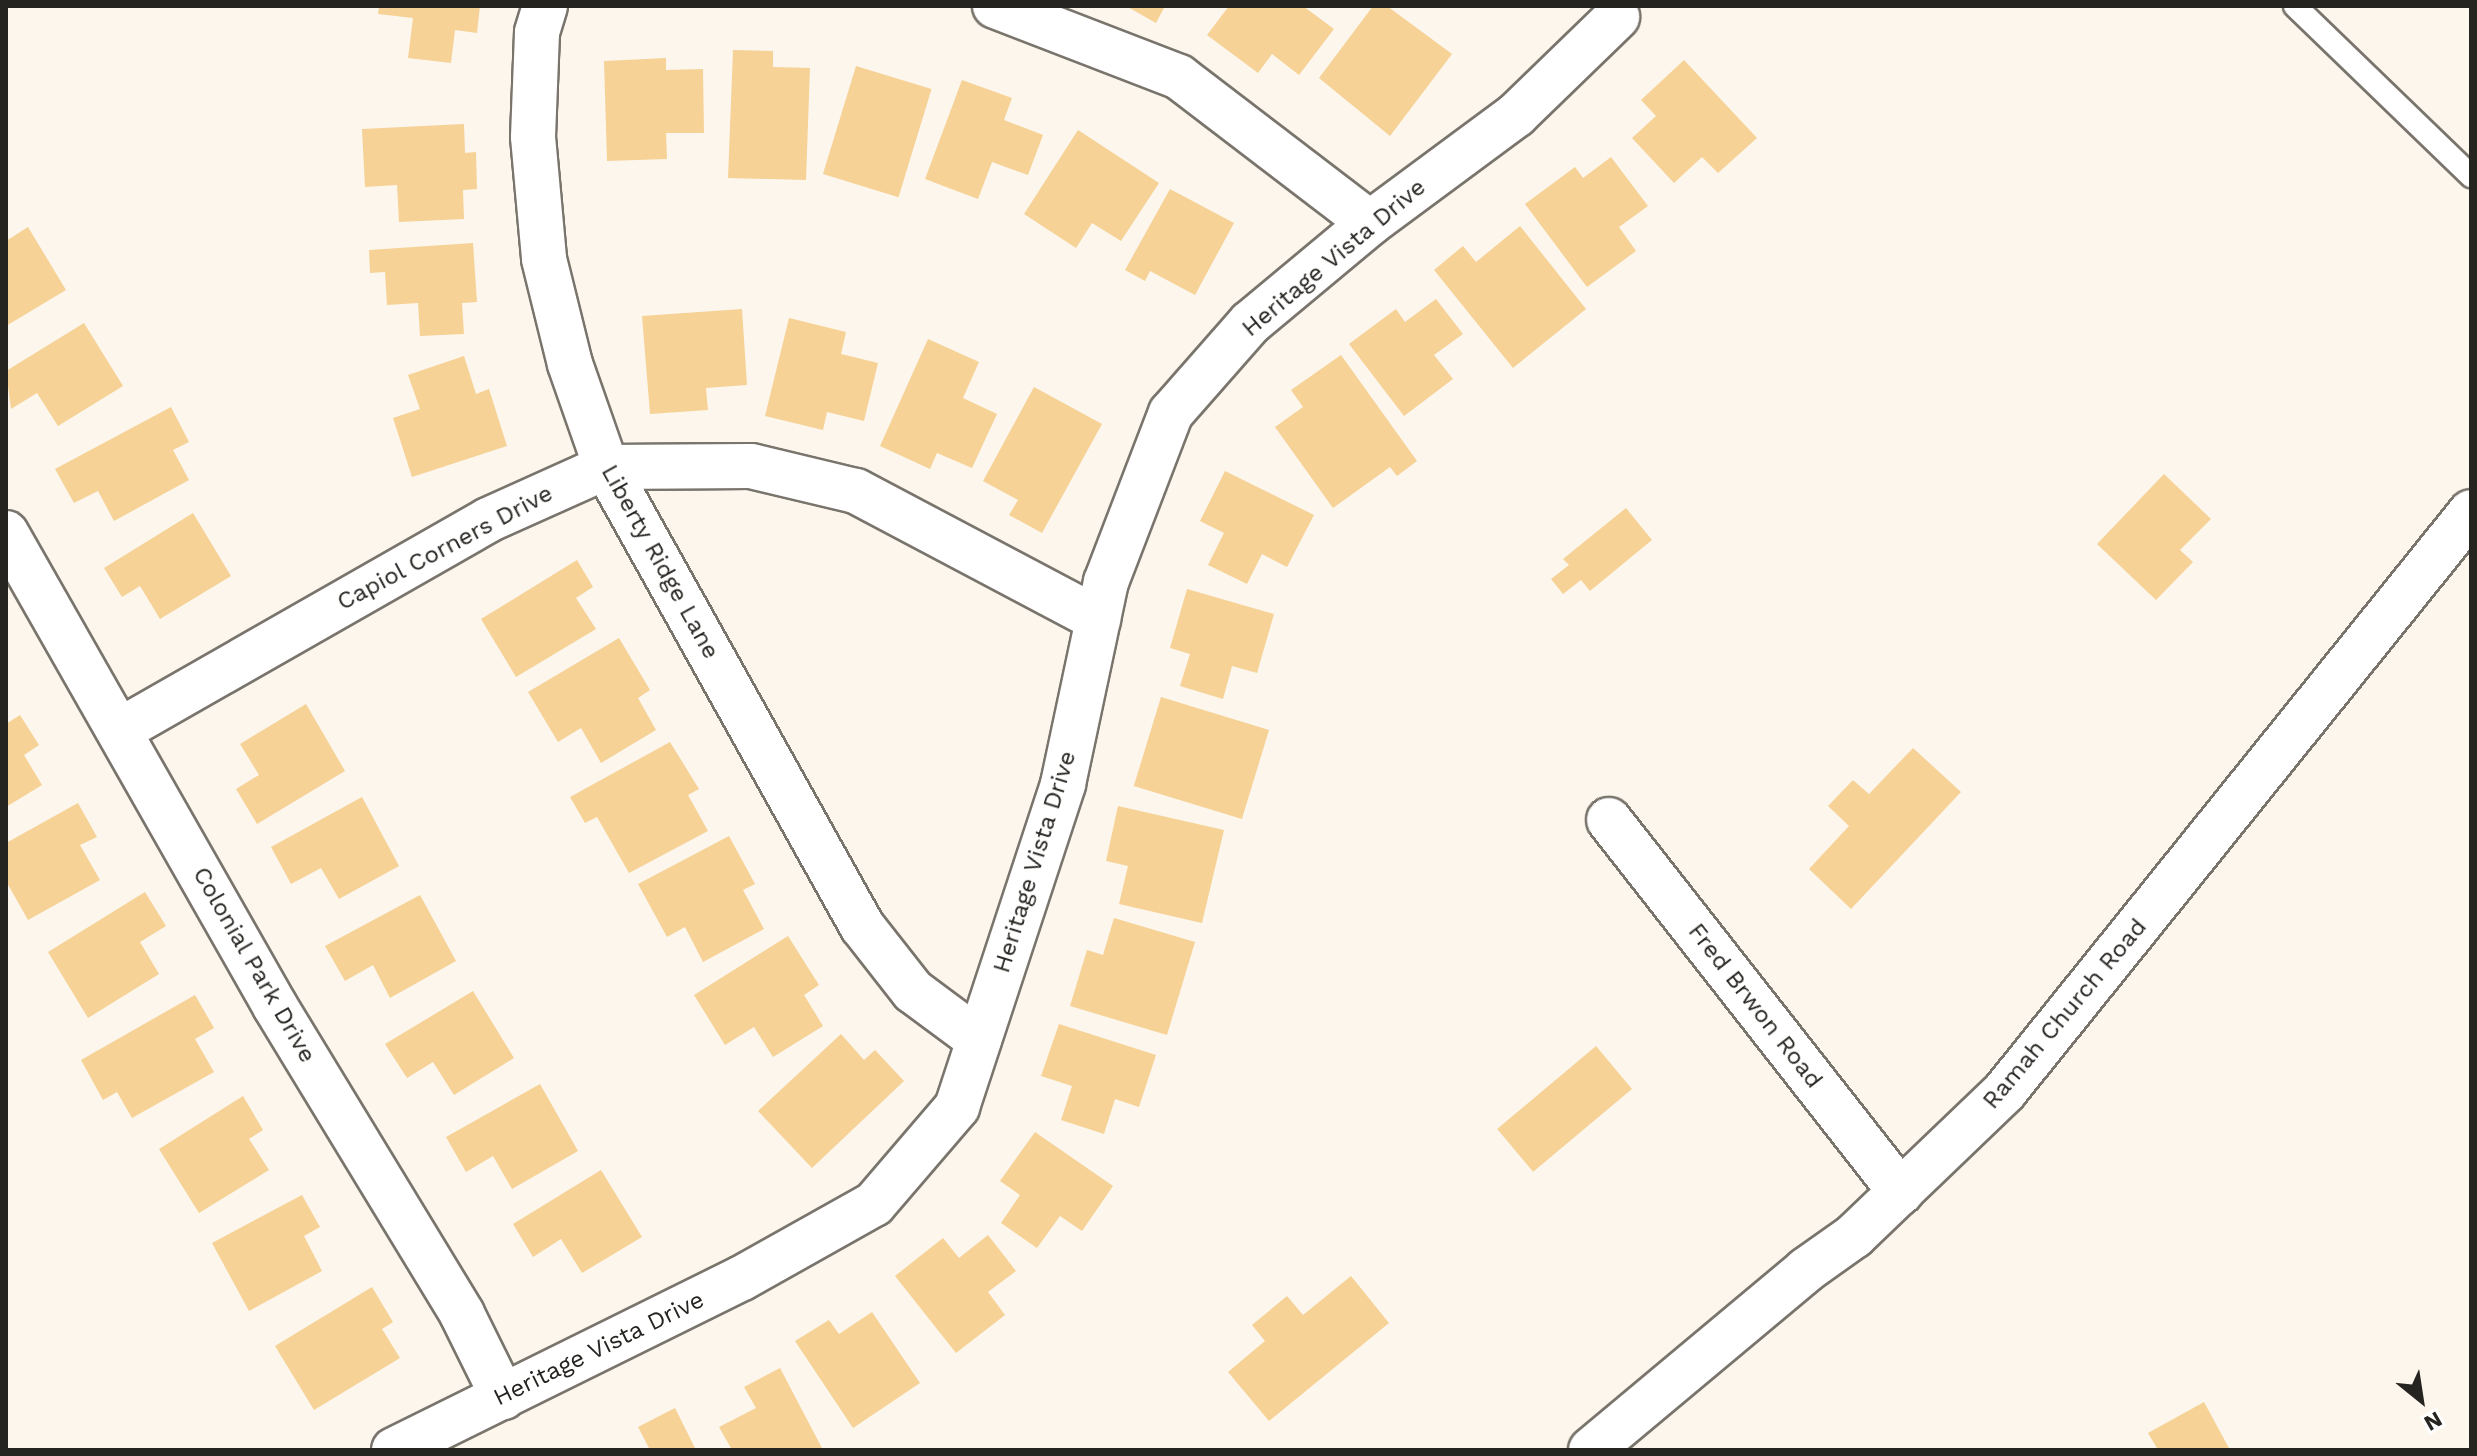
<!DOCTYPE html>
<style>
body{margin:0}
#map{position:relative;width:2477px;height:1456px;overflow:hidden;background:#fcf6ed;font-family:"Work Sans",sans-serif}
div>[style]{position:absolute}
.building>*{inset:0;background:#f6d296;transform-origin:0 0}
.roads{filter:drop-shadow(2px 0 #79746c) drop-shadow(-2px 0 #79746c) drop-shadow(0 2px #79746c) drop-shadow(0 -2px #79746c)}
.lane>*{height:22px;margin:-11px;padding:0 11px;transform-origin:11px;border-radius:11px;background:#fff}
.street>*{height:44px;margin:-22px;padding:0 22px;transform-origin:22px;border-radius:22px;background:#fff}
.secondary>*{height:44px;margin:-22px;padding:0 22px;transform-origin:22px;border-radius:22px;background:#fff}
span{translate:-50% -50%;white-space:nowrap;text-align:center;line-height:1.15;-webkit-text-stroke:6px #fff;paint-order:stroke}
.street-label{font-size:24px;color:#262420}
.frame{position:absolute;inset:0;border:8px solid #262420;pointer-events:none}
.north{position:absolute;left:2381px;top:1360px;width:80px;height:80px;-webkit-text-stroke:6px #fff;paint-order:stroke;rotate:150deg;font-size:22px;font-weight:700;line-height:32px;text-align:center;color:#262420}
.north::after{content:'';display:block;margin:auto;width:28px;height:36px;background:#262420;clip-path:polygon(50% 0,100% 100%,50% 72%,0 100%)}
</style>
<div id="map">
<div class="building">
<div style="clip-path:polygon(379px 6px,480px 6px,477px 33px,455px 30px,451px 63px,408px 58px,413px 18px,378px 14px)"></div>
<div style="clip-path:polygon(1126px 6px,1165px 6px,1156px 23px)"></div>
<div style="clip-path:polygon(1229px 6px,1303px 6px,1334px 29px,1299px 75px,1272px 54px,1258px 73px,1207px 35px)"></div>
<div style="clip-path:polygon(1373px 6px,1387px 6px,1452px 54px,1390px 136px,1319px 78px)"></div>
<div style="clip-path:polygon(733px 50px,773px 51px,773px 67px,810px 68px,806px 180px,728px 178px)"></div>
<div style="clip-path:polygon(666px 58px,666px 70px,703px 69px,704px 133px,666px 133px,667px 159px,607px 161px,604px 61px)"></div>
<div style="clip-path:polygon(1684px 60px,1757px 138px,1718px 173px,1702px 157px,1674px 183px,1632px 138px,1656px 116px,1641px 100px)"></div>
<div style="left:856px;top:66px;width:79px;height:113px;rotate:17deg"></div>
<div style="clip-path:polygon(962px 80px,1012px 98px,1004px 120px,1043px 135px,1028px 175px,992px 162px,978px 199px,925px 179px)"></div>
<div style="clip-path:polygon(464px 124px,465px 153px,476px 152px,477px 189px,463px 190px,464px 219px,399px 222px,397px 185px,365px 187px,362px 129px)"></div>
<div style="clip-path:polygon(1078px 130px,1159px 183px,1121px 241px,1092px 223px,1076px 248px,1024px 214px)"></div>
<div style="clip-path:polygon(1611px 157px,1648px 206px,1619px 227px,1636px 251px,1587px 287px,1525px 204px,1575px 167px,1583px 178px)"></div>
<div style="clip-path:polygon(1170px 189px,1234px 223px,1195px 295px,1150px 271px,1145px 281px,1125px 270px)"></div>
<div style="clip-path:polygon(1520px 226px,1586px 309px,1513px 368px,1434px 270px,1463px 246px,1476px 262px)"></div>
<div style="clip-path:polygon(28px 227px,66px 290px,6px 326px,6px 241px)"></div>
<div style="clip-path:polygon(473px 243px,477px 302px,462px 303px,464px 334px,420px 336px,418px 303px,387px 305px,385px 272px,370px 273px,369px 250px)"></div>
<div style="clip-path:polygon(1436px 299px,1463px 334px,1434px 355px,1453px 379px,1404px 416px,1349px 344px,1396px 309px,1405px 322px)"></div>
<div style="clip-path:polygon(742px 309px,747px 385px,706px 388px,708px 410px,650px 414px,642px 316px)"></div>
<div style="clip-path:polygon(789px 318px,846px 332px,841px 354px,878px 363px,864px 421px,827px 412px,823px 430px,765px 416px)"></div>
<div style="clip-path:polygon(84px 323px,123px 386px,58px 426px,37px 393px,11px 409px,6px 371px)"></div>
<div style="clip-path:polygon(928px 339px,979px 362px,963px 398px,997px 414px,972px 468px,937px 453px,930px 469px,880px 446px)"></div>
<div style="clip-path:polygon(1341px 355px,1417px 461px,1397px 476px,1390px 467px,1333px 508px,1275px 427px,1303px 407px,1291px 390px)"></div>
<div style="clip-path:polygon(464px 356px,476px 394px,489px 389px,507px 446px,412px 477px,393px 418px,420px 409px,408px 375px)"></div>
<div style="clip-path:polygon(1034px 387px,1102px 424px,1042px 533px,1009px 515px,1018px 500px,983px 481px)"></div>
<div style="clip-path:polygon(171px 407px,189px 442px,173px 450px,189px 480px,114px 521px,98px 491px,74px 503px,55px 469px)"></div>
<div style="clip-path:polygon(1225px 471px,1314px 515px,1287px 567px,1262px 554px,1247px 584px,1208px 565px,1224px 533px,1200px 521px)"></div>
<div style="clip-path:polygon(2164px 474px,2211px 519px,2180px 550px,2193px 562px,2156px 600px,2097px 544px)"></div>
<div style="clip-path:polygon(1626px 508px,1652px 540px,1590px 591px,1581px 580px,1563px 594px,1551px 579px,1569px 565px,1563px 559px)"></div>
<div style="clip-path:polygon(193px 513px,231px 576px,160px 619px,140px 586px,122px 597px,104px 568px)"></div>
<div style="clip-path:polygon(577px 560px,593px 587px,576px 598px,596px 629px,516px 677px,481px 619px)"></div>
<div style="clip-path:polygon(1187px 589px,1274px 614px,1257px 673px,1232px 666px,1223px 699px,1180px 686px,1190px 654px,1170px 648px)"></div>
<div style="clip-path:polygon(619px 638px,650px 690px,638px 698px,656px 730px,601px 763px,581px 728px,558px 742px,528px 692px)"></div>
<div style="left:1161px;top:697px;width:113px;height:93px;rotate:17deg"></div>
<div style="clip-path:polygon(306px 704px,345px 771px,257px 824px,236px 789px,259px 775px,240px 744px)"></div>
<div style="clip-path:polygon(20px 715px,39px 745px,24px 755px,42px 785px,6px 807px,6px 724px)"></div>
<div style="clip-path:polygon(670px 742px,699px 789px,688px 795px,708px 831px,629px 873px,597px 817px,585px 823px,570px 797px)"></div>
<div style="clip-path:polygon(1913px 748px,1961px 792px,1851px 909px,1809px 869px,1849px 826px,1828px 806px,1853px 780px,1869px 794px)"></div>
<div style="clip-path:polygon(362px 797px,399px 866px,339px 899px,321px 868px,291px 884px,271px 847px)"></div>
<div style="clip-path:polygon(78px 803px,97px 837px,80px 845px,100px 880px,28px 920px,6px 881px,6px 843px)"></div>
<div style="clip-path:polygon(1118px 806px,1224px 830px,1202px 923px,1119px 904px,1128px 866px,1106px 861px)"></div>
<div style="clip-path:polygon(729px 836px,755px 884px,743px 890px,764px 929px,703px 962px,685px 927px,667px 937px,638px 884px)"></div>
<div style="clip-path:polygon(145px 892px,166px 926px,140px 942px,159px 974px,88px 1018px,48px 952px)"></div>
<div style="clip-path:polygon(420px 895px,456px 961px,390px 998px,373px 965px,345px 981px,325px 946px)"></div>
<div style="clip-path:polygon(1114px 918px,1195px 942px,1167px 1035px,1070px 1006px,1087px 950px,1103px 955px)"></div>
<div style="clip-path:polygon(788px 936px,819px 985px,804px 995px,823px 1026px,773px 1057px,754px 1027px,725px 1045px,694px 995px)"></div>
<div style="clip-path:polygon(473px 991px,514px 1058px,454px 1095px,433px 1062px,407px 1078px,385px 1044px)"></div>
<div style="clip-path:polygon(195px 995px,214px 1028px,195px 1039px,214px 1072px,132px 1118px,117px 1092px,103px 1100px,81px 1060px)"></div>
<div style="clip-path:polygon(1059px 1024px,1156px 1055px,1139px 1107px,1115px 1099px,1104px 1134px,1061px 1120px,1072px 1086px,1041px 1076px)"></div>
<div style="clip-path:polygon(841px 1034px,864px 1060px,875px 1050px,904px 1081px,812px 1168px,758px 1111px)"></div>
<div style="left:1596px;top:1046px;width:56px;height:129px;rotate:50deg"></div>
<div style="clip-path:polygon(540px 1084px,578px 1151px,512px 1189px,493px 1156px,466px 1172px,446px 1137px)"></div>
<div style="clip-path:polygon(243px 1096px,263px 1130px,249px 1139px,269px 1170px,199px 1213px,159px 1149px)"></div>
<div style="clip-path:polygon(1035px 1132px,1113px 1186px,1082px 1231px,1060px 1216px,1037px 1248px,1001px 1223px,1020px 1195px,1000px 1181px)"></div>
<div style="clip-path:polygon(601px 1170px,642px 1237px,582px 1273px,561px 1239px,533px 1257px,513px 1224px)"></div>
<div style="clip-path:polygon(302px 1195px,320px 1227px,304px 1236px,322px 1271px,249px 1311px,212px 1243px)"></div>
<div style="clip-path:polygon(988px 1235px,1016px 1271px,988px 1292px,1005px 1315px,956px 1353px,895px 1276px,943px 1238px,959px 1258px)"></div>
<div style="clip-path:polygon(1351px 1276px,1389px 1323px,1269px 1421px,1228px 1372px,1265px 1341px,1252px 1325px,1287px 1296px,1303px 1315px)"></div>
<div style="clip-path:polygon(372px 1287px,393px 1322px,382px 1329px,400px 1358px,314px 1410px,275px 1346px)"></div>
<div style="clip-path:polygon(872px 1312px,920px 1383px,853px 1428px,795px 1341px,829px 1320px,839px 1334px)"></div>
<div style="clip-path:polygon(780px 1368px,823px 1450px,732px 1450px,719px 1427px,756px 1408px,744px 1387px)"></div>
<div style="clip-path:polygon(2204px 1402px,2230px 1450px,2158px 1450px,2148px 1433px)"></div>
<div style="clip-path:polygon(675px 1408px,696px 1450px,645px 1450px,649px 1448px,638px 1427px)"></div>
</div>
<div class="roads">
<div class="lane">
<div style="left:2295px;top:6px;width:245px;rotate:44deg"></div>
</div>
<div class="street">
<div style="left:545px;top:6px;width:28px;rotate:107deg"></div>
<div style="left:537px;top:33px;width:104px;rotate:92.2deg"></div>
<div style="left:533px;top:137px;width:122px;rotate:84.8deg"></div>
<div style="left:544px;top:259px;width:108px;rotate:76.1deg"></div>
<div style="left:570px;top:364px;width:109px;rotate:70.7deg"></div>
<div style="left:606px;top:467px;width:526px;rotate:60.85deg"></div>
<div style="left:862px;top:926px;width:83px;rotate:51.9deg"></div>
<div style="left:913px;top:991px;width:82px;rotate:36.6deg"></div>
<div style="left:995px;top:6px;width:197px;rotate:21.1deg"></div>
<div style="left:1179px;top:77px;width:240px;rotate:37.4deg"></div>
<div style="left:6px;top:533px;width:544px;rotate:60.37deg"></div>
<div style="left:275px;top:1006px;width:360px;rotate:58.7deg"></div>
<div style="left:462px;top:1314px;width:93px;rotate:63.7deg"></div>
<div style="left:122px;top:729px;width:421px;rotate:-29.7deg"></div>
<div style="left:488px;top:520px;width:129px;rotate:-24.2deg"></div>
<div style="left:606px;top:467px;width:145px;rotate:-0.4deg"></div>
<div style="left:751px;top:466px;width:108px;rotate:13.4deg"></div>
<div style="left:856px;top:491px;width:274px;rotate:27.9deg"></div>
<div style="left:1609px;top:820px;width:473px;rotate:51.9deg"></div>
<div style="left:394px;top:1450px;width:388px;rotate:-26.3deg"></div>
<div style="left:742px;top:1278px;width:151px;rotate:-29.3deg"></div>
<div style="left:874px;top:1204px;width:128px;rotate:-49.4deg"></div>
<div style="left:957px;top:1107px;width:340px;rotate:-71.8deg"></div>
<div style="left:1063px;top:784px;width:207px;rotate:-78deg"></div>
<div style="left:1106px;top:582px;width:181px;rotate:-69deg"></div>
<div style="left:1171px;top:413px;width:120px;rotate:-48.7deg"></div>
<div style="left:1250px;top:323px;width:156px;rotate:-39.8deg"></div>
<div style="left:1370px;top:223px;width:182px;rotate:-36.5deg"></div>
<div style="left:1516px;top:115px;width:141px;rotate:-44.1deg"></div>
</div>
<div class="secondary">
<div style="left:1591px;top:1450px;width:280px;rotate:-39.9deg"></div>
<div style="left:1806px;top:1270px;width:59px;rotate:-35.3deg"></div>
<div style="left:1854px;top:1236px;width:209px;rotate:-43.8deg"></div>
<div style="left:2005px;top:1091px;width:743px;rotate:-51.17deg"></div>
</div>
</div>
<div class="street-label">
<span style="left:1334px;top:258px;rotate:-40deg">Heritage Vista Drive</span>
<span style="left:445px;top:548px;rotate:-28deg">Capiol Corners Drive</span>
<span style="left:660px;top:562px;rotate:61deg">Liberty Ridge Lane</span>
<span style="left:1035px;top:862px;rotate:-73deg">Heritage Vista Drive</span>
<span style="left:254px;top:965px;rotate:60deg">Colonial Park Drive</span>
<span style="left:1755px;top:1006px;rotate:52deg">Fred Brwon Road</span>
<span style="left:2065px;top:1014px;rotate:-50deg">Ramah Church Road</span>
<span style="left:599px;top:1349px;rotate:-26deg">Heritage Vista Drive</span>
</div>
<div class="frame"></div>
<div class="north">N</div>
</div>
